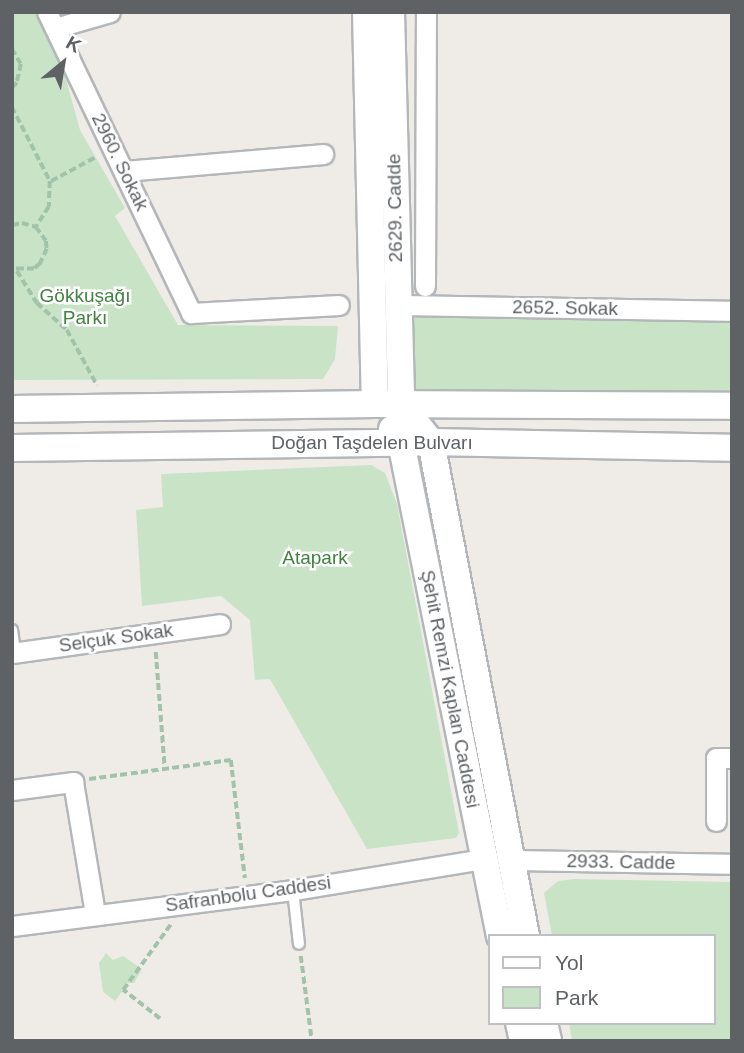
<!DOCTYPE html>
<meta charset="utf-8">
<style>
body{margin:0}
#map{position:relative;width:744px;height:1053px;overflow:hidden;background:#efece7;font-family:Arial,sans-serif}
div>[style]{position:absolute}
.green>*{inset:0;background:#c9e3c7;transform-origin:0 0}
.path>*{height:3.5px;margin-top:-1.75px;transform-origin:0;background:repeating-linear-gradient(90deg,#a1c3a9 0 7px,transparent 0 10.5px)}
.roads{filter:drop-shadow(2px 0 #b4b7ba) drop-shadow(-2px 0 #b4b7ba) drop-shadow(0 2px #b4b7ba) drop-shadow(0 -2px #b4b7ba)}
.service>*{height:10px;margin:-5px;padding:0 5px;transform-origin:5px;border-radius:5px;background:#fff}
.minor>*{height:19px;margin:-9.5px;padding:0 9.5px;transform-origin:9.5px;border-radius:9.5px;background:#fff}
.secondary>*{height:26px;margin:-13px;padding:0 13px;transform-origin:13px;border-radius:13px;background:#fff}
span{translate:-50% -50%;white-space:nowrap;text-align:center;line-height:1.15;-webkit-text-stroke:5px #fff;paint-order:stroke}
.street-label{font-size:19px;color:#5e6265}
.park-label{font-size:19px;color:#428241}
.frame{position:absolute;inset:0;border:14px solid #5e6265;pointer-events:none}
.legend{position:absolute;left:488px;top:934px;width:228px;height:91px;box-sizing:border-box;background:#fff;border:2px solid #bfc0c1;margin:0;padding:9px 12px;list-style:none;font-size:21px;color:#5e6265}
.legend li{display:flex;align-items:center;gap:14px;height:35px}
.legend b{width:35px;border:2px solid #bfc0c1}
.north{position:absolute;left:28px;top:28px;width:70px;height:70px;-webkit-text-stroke:5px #fff;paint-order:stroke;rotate:30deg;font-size:19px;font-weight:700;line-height:28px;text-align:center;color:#5e6265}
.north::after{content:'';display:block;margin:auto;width:24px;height:32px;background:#5e6265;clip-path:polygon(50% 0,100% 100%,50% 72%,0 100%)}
</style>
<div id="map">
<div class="green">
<div style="clip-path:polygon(12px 12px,40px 12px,56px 43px,80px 130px,125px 208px,115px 216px,178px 325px,338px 326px,335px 359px,323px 379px,12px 380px)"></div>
<div style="left:409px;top:314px;width:323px;height:78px;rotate:1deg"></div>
<div style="clip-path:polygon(371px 465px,385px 473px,397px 504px,459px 833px,456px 838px,367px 849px,270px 679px,255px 680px,250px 620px,221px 596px,142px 606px,136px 510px,163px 507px,161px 474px)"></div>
<div style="clip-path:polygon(574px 879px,732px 882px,732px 1041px,572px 1041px,569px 1023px,714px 1023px,714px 936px,552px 936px,544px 893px,558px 881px)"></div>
<div style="clip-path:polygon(106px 953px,113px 960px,123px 956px,142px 969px,134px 983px,128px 983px,115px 1001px,103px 992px,99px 963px)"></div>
</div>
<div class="path">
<div style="left:12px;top:49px;width:17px;rotate:59deg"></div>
<div style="left:21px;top:64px;width:19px;rotate:102deg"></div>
<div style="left:17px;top:83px;width:7px;rotate:135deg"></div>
<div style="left:12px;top:107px;width:83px;rotate:62.8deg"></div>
<div style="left:50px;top:181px;width:26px;rotate:92deg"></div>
<div style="left:49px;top:207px;width:24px;rotate:123deg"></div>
<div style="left:51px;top:181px;width:51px;rotate:-28.1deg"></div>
<div style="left:12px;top:225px;width:10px;rotate:-11deg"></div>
<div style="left:22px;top:223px;width:15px;rotate:16deg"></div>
<div style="left:36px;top:227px;width:17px;rotate:54deg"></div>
<div style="left:46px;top:241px;width:8px;rotate:83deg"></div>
<div style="left:47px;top:249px;width:17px;rotate:115deg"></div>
<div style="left:40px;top:264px;width:8px;rotate:140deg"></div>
<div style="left:34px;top:269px;width:22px;rotate:180deg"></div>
<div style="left:17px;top:271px;width:38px;rotate:58deg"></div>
<div style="left:37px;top:303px;width:40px;rotate:42deg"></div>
<div style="left:67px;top:330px;width:63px;rotate:61.4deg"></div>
<div style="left:156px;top:652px;width:117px;rotate:85.6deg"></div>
<div style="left:89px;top:779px;width:143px;rotate:-7.6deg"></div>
<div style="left:231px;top:760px;width:119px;rotate:83.2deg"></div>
<div style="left:301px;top:956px;width:86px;rotate:82.6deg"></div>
<div style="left:160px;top:1019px;width:47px;rotate:-141.9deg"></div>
<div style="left:123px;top:990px;width:82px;rotate:-54deg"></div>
</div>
<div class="roads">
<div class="service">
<div style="left:12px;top:630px;width:22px;rotate:82deg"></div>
<div style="left:293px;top:890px;width:54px;rotate:83.7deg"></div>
</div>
<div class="minor">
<div style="left:47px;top:12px;width:334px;rotate:64.4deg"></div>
<div style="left:191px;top:313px;width:148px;rotate:-3.1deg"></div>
<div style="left:55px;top:28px;width:57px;rotate:-16.2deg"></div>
<div style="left:125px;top:171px;width:199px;rotate:-4.9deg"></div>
<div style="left:425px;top:286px;width:274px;rotate:-89.8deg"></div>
<div style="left:397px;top:305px;width:335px;rotate:1deg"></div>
<div style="left:12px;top:653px;width:210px;rotate:-7.9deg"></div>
<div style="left:12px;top:790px;width:62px;rotate:-7.5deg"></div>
<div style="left:73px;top:782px;width:134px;rotate:80.5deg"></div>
<div style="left:716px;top:821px;width:63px;rotate:-90deg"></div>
<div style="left:716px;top:758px;width:16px"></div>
<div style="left:510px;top:860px;width:222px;rotate:1deg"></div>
<div style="left:12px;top:926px;width:283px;rotate:-7.3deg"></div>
<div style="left:293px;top:890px;width:193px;rotate:-9.3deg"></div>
</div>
<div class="secondary">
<div style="left:366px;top:12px;width:392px;rotate:88.7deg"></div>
<div style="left:391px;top:12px;width:392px;rotate:88.5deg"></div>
<div style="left:401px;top:404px;width:48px;rotate:51.7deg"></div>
<div style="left:431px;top:442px;width:503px;rotate:79.11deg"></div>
<div style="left:12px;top:409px;width:363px;rotate:-0.8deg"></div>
<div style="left:375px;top:404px;width:357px;rotate:0.3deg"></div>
<div style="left:392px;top:429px;width:16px;rotate:55deg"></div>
<div style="left:401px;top:442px;width:504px;rotate:78.67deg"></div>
<div style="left:12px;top:448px;width:419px;rotate:-0.8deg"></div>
<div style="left:431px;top:442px;width:301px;rotate:1.1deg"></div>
<div style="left:519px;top:1023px;width:18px;rotate:77deg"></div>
<div style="left:544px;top:1023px;width:18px;rotate:77deg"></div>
</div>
</div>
<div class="street-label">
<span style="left:120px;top:162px;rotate:64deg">2960. Sokak</span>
<span style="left:395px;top:208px;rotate:-91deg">2629. Cadde</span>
<span style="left:565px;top:308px;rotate:1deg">2652. Sokak</span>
<span style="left:372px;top:443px">Doğan Taşdelen Bulvarı</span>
<span style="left:116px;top:638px;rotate:-8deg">Selçuk Sokak</span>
<span style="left:450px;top:689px;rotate:79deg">Şehit Remzi Kaplan Caddesi</span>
<span style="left:621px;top:862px;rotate:1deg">2933. Cadde</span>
<span style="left:248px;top:894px;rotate:-8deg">Safranbolu Caddesi</span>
</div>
<div class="park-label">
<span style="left:85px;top:307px">Gökkuşağı<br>Parkı</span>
<span style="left:315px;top:558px">Atapark</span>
</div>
<div class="frame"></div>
<ul class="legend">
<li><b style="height:9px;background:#fff"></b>Yol</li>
<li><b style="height:19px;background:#c9e3c7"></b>Park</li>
</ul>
<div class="north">K</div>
</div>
